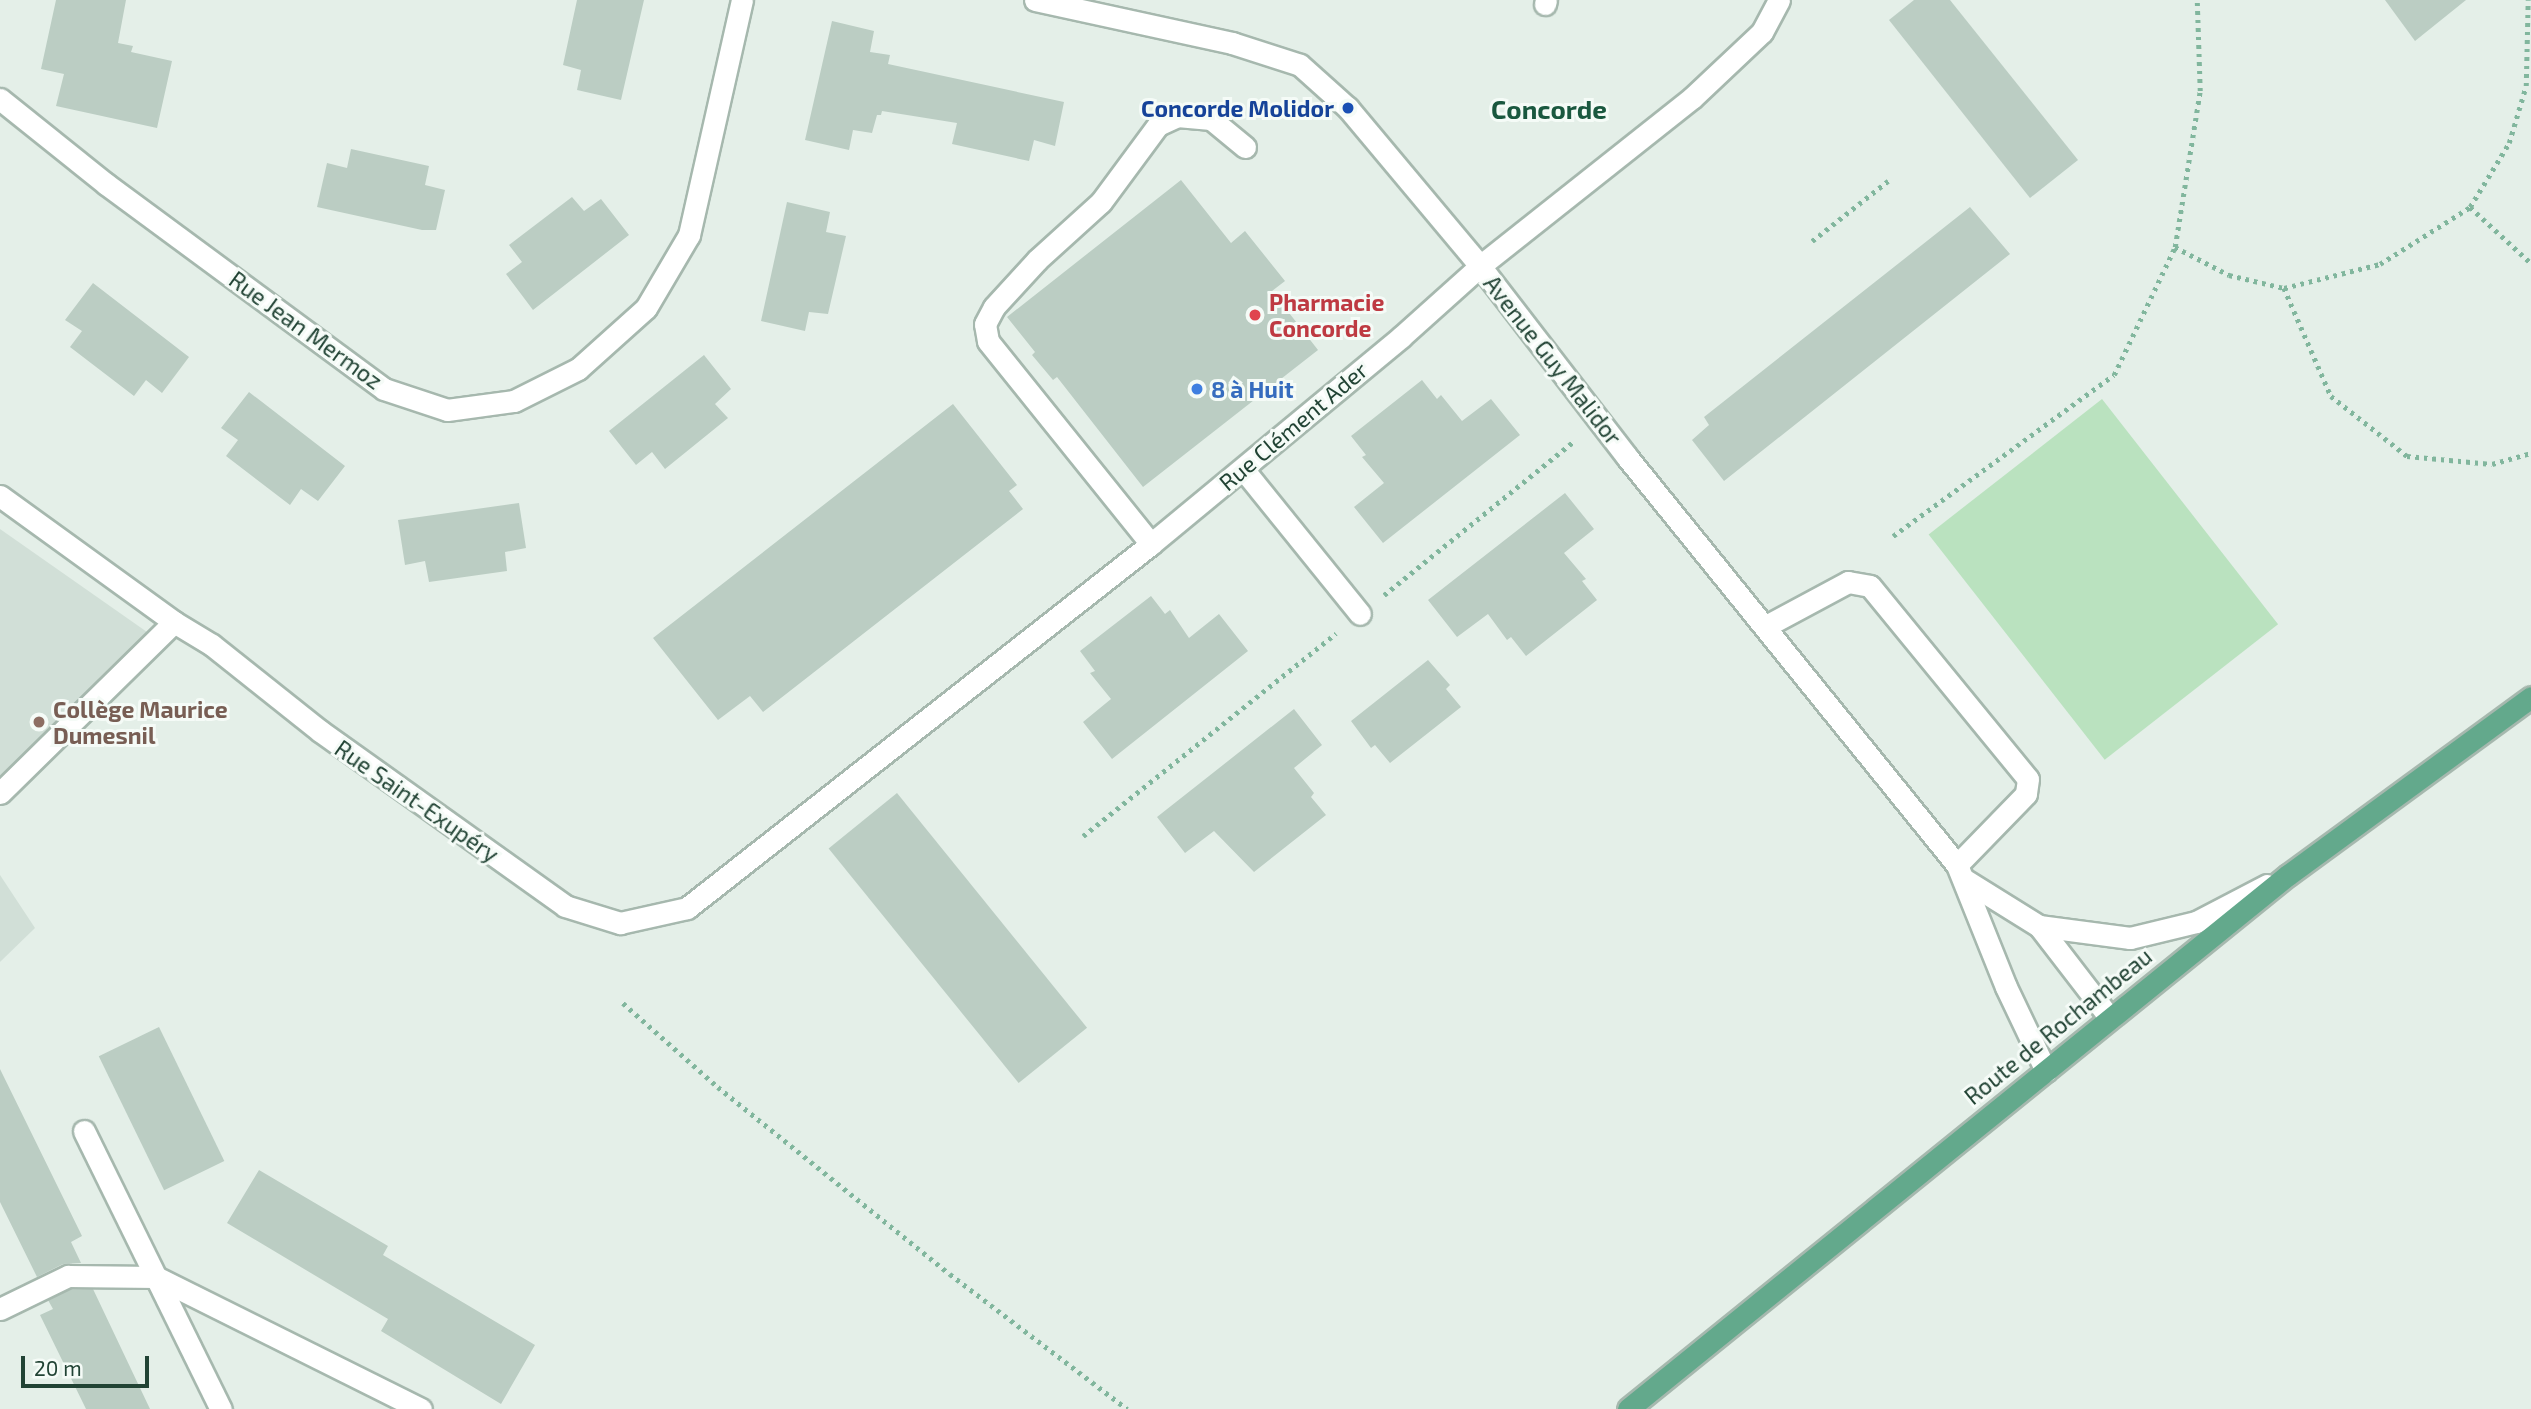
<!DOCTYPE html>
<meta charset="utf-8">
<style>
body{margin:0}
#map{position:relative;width:2531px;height:1409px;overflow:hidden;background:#e4efe8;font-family:"Exo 2",sans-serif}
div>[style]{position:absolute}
.built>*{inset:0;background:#d1dfd7}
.green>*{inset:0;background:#bae2bf;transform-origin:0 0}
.building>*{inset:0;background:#bbcdc3;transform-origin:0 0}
.path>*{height:4.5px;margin-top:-2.25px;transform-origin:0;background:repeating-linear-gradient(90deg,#81b69d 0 3.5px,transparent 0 8.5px)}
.roads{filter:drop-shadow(2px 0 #a6b8ae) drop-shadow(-2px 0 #a6b8ae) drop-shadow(0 2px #a6b8ae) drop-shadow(0 -2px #a6b8ae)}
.service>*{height:21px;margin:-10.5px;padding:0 10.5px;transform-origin:10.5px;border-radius:10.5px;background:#fff}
.minor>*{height:21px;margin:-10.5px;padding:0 10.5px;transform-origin:10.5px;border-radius:10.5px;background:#fff}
.primary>*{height:21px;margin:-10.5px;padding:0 10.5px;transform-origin:10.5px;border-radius:10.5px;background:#63a98c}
.dots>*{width:19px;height:19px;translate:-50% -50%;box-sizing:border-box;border:4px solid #f5fbf7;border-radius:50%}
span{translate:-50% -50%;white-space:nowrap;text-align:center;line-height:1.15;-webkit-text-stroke:6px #f5fbf7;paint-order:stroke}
.transit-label{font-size:23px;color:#164399;font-weight:700}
.right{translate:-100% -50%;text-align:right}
.health-label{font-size:23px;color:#be3a42;font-weight:700}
.left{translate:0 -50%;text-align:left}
.street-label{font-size:23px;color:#214334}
.shop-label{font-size:23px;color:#366cbe;font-weight:700}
.education-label{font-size:23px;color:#785e54;font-weight:700}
.quarter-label{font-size:26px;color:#1a583f;font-weight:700}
.scale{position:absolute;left:21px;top:1356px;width:128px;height:32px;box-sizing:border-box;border:4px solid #214334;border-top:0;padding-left:9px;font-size:21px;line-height:24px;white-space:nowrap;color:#214334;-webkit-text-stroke:5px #f5fbf7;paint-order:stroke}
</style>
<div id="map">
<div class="built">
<div style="clip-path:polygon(0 529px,157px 639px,0 805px)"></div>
<div style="clip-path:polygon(0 875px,35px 928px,0 962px)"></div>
</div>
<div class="green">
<div style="left:2102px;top:399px;width:286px;height:220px;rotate:52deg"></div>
</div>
<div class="building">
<div style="clip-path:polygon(56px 0,126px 0,118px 43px,133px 46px,131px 52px,172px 61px,157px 128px,56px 106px,64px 74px,41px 69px)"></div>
<div style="clip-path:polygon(577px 0,644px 0,621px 100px,577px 90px,581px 70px,563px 65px)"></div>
<div style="clip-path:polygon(1914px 0,1950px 0,2078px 160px,2030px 198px,1889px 20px)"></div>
<div style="clip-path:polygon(2385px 0,2466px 0,2415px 41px)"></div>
<div style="clip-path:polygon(832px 21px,874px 31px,870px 52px,890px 55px,888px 64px,1064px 102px,1055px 146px,1034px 140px,1029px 161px,952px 144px,957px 123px,882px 111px,881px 115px,877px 115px,872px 133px,853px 130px,849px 150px,805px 140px)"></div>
<div style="clip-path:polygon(351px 149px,429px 166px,425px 185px,445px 190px,436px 230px,422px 230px,317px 207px,327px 163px,347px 168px)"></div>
<div style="clip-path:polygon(1181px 180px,1231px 243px,1245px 231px,1285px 281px,1272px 291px,1318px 350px,1143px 487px,1057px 377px,1053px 380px,1032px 355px,1035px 352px,1007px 317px)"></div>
<div style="clip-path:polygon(572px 197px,584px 211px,601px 199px,629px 235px,533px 310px,506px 274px,522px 262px,509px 245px)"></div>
<div style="clip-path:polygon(787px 202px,830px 212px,826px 232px,846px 236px,828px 314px,809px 312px,805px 331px,761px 321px)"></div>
<div style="clip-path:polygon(1970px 207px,2010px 254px,1724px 481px,1692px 440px,1709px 425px,1704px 417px)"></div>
<div style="clip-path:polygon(93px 283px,189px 357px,162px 393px,146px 380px,134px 396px,70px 347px,82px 331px,65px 320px)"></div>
<div style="clip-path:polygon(704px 355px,731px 389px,715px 404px,728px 418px,665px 469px,652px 452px,636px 465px,609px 431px)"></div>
<div style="clip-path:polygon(1422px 380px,1437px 399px,1441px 395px,1462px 421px,1491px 399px,1520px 435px,1383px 543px,1354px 507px,1384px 483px,1362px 457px,1366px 455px,1351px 436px)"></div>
<div style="clip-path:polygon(249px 392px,345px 466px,318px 501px,301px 489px,290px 505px,226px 456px,238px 440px,221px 428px)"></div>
<div style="clip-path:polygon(953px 404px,1017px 485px,1009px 491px,1023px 509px,763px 712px,750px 696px,718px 720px,653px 638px)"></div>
<div style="clip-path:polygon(1565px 493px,1594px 529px,1564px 553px,1586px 579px,1582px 581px,1597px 600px,1526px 656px,1511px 637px,1507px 640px,1488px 614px,1457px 637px,1428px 600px)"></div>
<div style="clip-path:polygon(519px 503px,526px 548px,505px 552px,507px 571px,429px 582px,425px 561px,405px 565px,398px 520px)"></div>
<div style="clip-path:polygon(1151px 596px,1165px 614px,1170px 610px,1189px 638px,1219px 614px,1248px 651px,1112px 759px,1083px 722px,1111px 699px,1090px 673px,1095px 671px,1080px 651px)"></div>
<div style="clip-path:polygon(1428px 660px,1450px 685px,1446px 689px,1461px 707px,1390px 763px,1375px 745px,1371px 748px,1351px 721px)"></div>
<div style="clip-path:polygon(1294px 709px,1322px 745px,1294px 768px,1314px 793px,1311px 797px,1326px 815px,1254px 872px,1214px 831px,1185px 853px,1157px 817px)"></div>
<div style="left:897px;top:793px;width:302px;height:88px;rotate:51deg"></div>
<div style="left:159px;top:1027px;width:149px;height:67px;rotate:64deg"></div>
<div style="clip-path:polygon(0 1069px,82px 1236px,71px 1242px,81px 1263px,63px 1264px,37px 1277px,0 1202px)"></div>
<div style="clip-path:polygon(259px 1170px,388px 1246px,383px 1255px,535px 1345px,501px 1404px,381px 1331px,388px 1319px,227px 1223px)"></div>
<div style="clip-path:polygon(71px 1289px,93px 1289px,150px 1409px,86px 1409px,40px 1315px,53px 1309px,48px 1300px)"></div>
</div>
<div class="path">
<div style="left:2470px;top:207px;width:83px;rotate:42.6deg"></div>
<div style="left:1812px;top:241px;width:97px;rotate:-38.3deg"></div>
<div style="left:2175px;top:247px;width:61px;rotate:27.4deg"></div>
<div style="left:2229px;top:275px;width:57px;rotate:13.3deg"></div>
<div style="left:2284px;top:288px;width:99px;rotate:-14deg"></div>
<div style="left:2380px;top:264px;width:107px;rotate:-32.3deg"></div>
<div style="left:2470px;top:207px;width:75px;rotate:-58.6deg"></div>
<div style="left:2509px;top:143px;width:59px;rotate:-73.4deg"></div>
<div style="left:2526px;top:86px;width:86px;rotate:-88.7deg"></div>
<div style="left:2284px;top:288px;width:118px;rotate:66.5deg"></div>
<div style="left:2331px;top:396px;width:97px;rotate:38.3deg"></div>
<div style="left:2407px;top:456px;width:85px;rotate:5.4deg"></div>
<div style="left:2492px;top:464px;width:41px;rotate:-15.8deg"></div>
<div style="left:1893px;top:536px;width:273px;rotate:-36.1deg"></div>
<div style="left:2114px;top:375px;width:142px;rotate:-64.5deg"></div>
<div style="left:2175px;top:247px;width:158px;rotate:-80.9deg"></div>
<div style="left:2200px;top:91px;width:91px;rotate:-91.9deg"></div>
<div style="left:1384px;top:595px;width:243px;rotate:-39deg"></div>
<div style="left:1083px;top:836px;width:324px;rotate:-38.7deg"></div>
<div style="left:623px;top:1003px;width:127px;rotate:41.5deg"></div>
<div style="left:718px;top:1087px;width:298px;rotate:38.9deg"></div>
<div style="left:950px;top:1274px;width:223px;rotate:37.3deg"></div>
</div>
<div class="roads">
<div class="service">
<div style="left:1243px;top:469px;width:186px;rotate:51.1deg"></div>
<div style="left:1151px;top:544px;width:260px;rotate:-128.8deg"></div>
<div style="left:988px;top:341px;width:17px;rotate:-100deg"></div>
<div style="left:985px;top:324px;width:19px;rotate:-62deg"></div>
<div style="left:994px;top:307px;width:64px;rotate:-47.5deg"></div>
<div style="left:1037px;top:260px;width:86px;rotate:-42.2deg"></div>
<div style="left:1101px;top:202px;width:96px;rotate:-53.5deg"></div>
<div style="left:1158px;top:125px;width:21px;rotate:-25deg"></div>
<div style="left:1177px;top:116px;width:34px;rotate:5deg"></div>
<div style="left:1211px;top:119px;width:44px;rotate:39.5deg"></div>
<div style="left:1766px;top:626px;width:93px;rotate:-28.2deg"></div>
<div style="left:1848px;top:582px;width:22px;rotate:10deg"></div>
<div style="left:1870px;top:586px;width:249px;rotate:50.7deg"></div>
<div style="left:2028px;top:779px;width:15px;rotate:98deg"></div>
<div style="left:2026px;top:794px;width:99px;rotate:134.2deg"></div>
</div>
<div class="minor">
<div style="left:1035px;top:0;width:202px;rotate:12.3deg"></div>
<div style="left:1232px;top:43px;width:71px;rotate:17.9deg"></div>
<div style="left:1300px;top:65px;width:64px;rotate:41.9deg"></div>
<div style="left:1348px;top:108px;width:206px;rotate:50.1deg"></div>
<div style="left:1480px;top:266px;width:241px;rotate:52.4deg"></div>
<div style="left:1627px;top:457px;width:525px;rotate:51.03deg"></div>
<div style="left:1957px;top:865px;width:131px;rotate:68.1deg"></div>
<div style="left:2006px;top:987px;width:93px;rotate:64.5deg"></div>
<div style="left:1545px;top:4px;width:4px;rotate:-76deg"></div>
<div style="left:0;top:99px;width:136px;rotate:38.7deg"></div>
<div style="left:106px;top:184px;width:345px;rotate:36.4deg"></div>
<div style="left:384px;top:389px;width:66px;rotate:18.4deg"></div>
<div style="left:447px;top:410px;width:68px;rotate:-7.7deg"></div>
<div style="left:514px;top:401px;width:72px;rotate:-26.6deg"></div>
<div style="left:578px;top:369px;width:91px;rotate:-41.9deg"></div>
<div style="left:646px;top:308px;width:85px;rotate:-59.5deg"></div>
<div style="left:689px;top:235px;width:241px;rotate:-77.3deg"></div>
<div style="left:0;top:496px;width:215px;rotate:35.9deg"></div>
<div style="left:174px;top:622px;width:44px;rotate:31.2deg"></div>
<div style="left:212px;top:645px;width:138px;rotate:38.5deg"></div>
<div style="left:320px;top:731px;width:301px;rotate:35.5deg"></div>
<div style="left:565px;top:906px;width:58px;rotate:17.2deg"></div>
<div style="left:620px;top:923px;width:69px;rotate:-12.6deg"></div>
<div style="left:687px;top:908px;width:590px;rotate:-38.11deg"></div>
<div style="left:1151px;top:544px;width:325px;rotate:-39.6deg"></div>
<div style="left:1401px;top:337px;width:106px;rotate:-41.9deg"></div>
<div style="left:1480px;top:266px;width:270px;rotate:-38.4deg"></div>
<div style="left:1692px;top:98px;width:96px;rotate:-43.3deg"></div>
<div style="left:1762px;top:32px;width:36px;rotate:-62deg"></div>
<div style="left:0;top:793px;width:244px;rotate:-44.5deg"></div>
<div style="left:1965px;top:880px;width:87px;rotate:31.9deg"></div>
<div style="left:2039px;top:926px;width:115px;rotate:52.4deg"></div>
<div style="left:2039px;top:926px;width:92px;rotate:7.5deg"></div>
<div style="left:2130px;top:938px;width:68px;rotate:-13.6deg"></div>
<div style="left:2196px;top:922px;width:80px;rotate:-27.5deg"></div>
<div style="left:84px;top:1131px;width:310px;rotate:63.8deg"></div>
<div style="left:0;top:1309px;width:76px;rotate:-25.9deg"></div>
<div style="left:68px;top:1276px;width:88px;rotate:0.7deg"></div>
<div style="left:156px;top:1277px;width:296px;rotate:26.5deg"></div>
</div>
<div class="primary">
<div style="left:1628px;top:1409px;width:849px;rotate:-38.98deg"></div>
<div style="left:2288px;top:875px;width:301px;rotate:-36.2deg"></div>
</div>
</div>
<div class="dots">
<div style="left:1348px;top:108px;background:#1a4fb4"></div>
<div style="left:1255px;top:315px;background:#e0444e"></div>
<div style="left:1197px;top:389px;background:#3f7fe0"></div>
<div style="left:39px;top:722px;background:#8d6e63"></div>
</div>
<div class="transit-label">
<span class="right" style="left:1334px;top:108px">Concorde Molidor</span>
</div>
<div class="health-label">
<span class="left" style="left:1269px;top:315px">Pharmacie<br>Concorde</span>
</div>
<div class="street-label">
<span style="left:306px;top:330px;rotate:36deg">Rue Jean Mermoz</span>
<span style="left:1553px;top:360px;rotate:52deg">Avenue Guy Malidor</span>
<span style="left:1293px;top:426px;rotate:-40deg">Rue Clément Ader</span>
<span style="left:417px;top:801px;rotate:35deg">Rue Saint-Exupéry</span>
<span style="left:2058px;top:1026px;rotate:-39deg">Route de Rochambeau</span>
</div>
<div class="shop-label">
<span class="left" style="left:1211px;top:389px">8 à Huit</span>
</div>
<div class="education-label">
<span class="left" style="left:53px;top:722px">Collège Maurice<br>Dumesnil</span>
</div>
<div class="quarter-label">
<span style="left:1549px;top:109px">Concorde</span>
</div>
<div class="scale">20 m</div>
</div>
